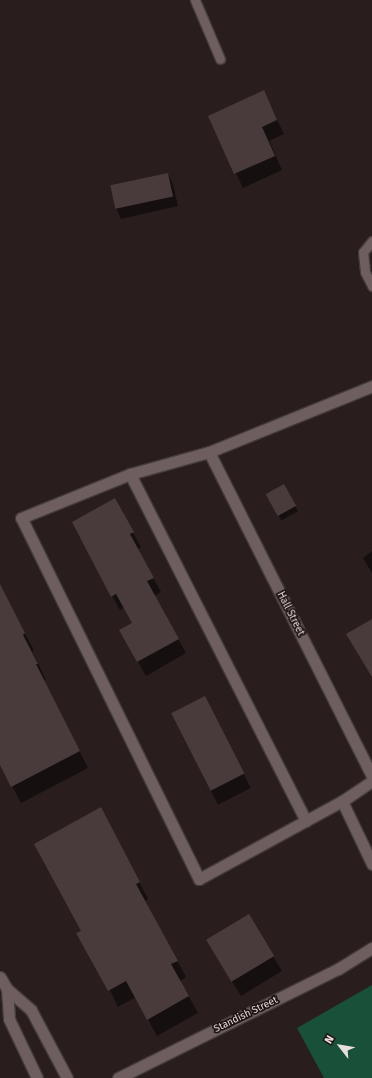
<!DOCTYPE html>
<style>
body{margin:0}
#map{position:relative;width:372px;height:1078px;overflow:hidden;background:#291d1d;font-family:"Fira Sans",sans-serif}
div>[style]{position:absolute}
.green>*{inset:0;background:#195039}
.shadow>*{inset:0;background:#0007;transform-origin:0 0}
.building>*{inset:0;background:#493b3c;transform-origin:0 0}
.roads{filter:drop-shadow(1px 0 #443b3b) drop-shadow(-1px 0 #443b3b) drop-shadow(0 1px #443b3b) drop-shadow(0 -1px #443b3b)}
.service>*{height:9px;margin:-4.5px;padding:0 4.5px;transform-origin:4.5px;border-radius:4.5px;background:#6e5e5f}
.minor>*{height:11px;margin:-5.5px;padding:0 5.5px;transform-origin:5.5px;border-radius:5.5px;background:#6e5e5f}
.tertiary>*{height:11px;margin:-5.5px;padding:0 5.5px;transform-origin:5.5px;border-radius:5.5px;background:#6e5e5f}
span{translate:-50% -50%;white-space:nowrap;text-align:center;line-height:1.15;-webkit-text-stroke:3.5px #1f1314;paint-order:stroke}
.street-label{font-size:10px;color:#e7dede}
.north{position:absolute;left:320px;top:1026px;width:40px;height:40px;-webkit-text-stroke:3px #1f1314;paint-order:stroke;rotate:301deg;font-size:11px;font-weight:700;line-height:16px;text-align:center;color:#e7dede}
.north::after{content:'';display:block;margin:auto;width:14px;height:18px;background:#e7dede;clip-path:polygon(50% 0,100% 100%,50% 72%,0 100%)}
</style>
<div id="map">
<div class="green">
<div style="clip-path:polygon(372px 985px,372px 1078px,324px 1078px,297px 1028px)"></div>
</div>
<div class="shadow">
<div style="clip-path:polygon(263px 91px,284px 134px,269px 141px,282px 170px,243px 188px,209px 117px)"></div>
<div style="clip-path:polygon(168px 174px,173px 184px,178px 206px,121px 219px,116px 208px)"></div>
<div style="left:284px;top:486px;width:29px;height:19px;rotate:61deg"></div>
<div style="clip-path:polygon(122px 514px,141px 547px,137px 549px,161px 592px,154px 596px,186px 653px,146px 676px,120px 631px,134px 623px,125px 607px,120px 610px,112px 596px)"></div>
<div style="clip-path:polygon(372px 551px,372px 573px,363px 558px)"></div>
<div style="clip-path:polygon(0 588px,34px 650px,32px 651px,46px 680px,44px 681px,88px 768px,21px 803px,0 763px)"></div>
<div style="left:205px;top:698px;width:101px;height:37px;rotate:63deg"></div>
<div style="clip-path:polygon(101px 809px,148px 899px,145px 901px,186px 977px,180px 981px,198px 1013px,157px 1036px,136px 997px,118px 1007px,82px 931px)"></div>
<div style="clip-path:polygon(248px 915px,282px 971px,241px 996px,216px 955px)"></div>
</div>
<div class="building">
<div style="clip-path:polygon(264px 90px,277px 120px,262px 127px,275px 156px,234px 174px,208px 116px)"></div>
<div style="left:168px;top:173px;width:24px;height:59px;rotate:78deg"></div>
<div style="left:284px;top:484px;width:25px;height:21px;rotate:61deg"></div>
<div style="clip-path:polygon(115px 498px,134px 532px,130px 534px,154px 578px,147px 581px,179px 639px,137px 662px,119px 630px,132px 623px,116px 594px,111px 597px,72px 522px)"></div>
<div style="clip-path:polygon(0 584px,25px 633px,23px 635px,38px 664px,36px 664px,80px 751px,11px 787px,0 765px)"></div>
<div style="clip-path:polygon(372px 619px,372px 677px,346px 634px)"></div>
<div style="left:205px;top:696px;width:87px;height:38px;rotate:63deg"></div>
<div style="clip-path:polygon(101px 807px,140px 882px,136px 884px,178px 961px,171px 964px,189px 996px,147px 1020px,126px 981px,108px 991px,76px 933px,81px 931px,34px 844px)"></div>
<div style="left:249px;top:914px;width:49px;height:50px;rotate:59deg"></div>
</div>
<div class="roads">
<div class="service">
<div style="left:195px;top:0;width:64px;rotate:67deg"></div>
<div style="left:372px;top:241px;width:14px;rotate:129deg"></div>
<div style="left:363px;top:252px;width:20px;rotate:84deg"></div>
<div style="left:365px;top:272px;width:16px;rotate:63deg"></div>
</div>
<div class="minor">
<div style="left:209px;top:452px;width:363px;rotate:63.3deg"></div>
<div style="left:130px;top:474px;width:389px;rotate:63.1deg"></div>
<div style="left:372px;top:781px;width:36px;rotate:146deg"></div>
<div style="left:342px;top:801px;width:70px;rotate:64.5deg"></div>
<div style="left:342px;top:801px;width:163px;rotate:151.4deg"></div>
<div style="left:199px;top:879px;width:402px;rotate:-116.2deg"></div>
<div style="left:21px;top:518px;width:118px;rotate:-22deg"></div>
<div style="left:130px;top:474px;width:82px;rotate:-15.6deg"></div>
<div style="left:209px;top:452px;width:176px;rotate:-22deg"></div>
<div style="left:118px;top:1078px;width:246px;rotate:-26.4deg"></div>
<div style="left:338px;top:969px;width:40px;rotate:-32deg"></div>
</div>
<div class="tertiary">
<div style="left:0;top:977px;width:14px;rotate:60deg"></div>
<div style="left:7px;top:989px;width:32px;rotate:41deg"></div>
<div style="left:31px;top:1010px;width:77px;rotate:62.1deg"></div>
<div style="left:7px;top:989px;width:30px;rotate:86deg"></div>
<div style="left:9px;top:1019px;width:65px;rotate:64.6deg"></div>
</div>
</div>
<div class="street-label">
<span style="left:290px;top:614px;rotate:63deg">Hall Street</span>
<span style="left:246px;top:1015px;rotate:-26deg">Standish Street</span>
</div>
<div class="north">N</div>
</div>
